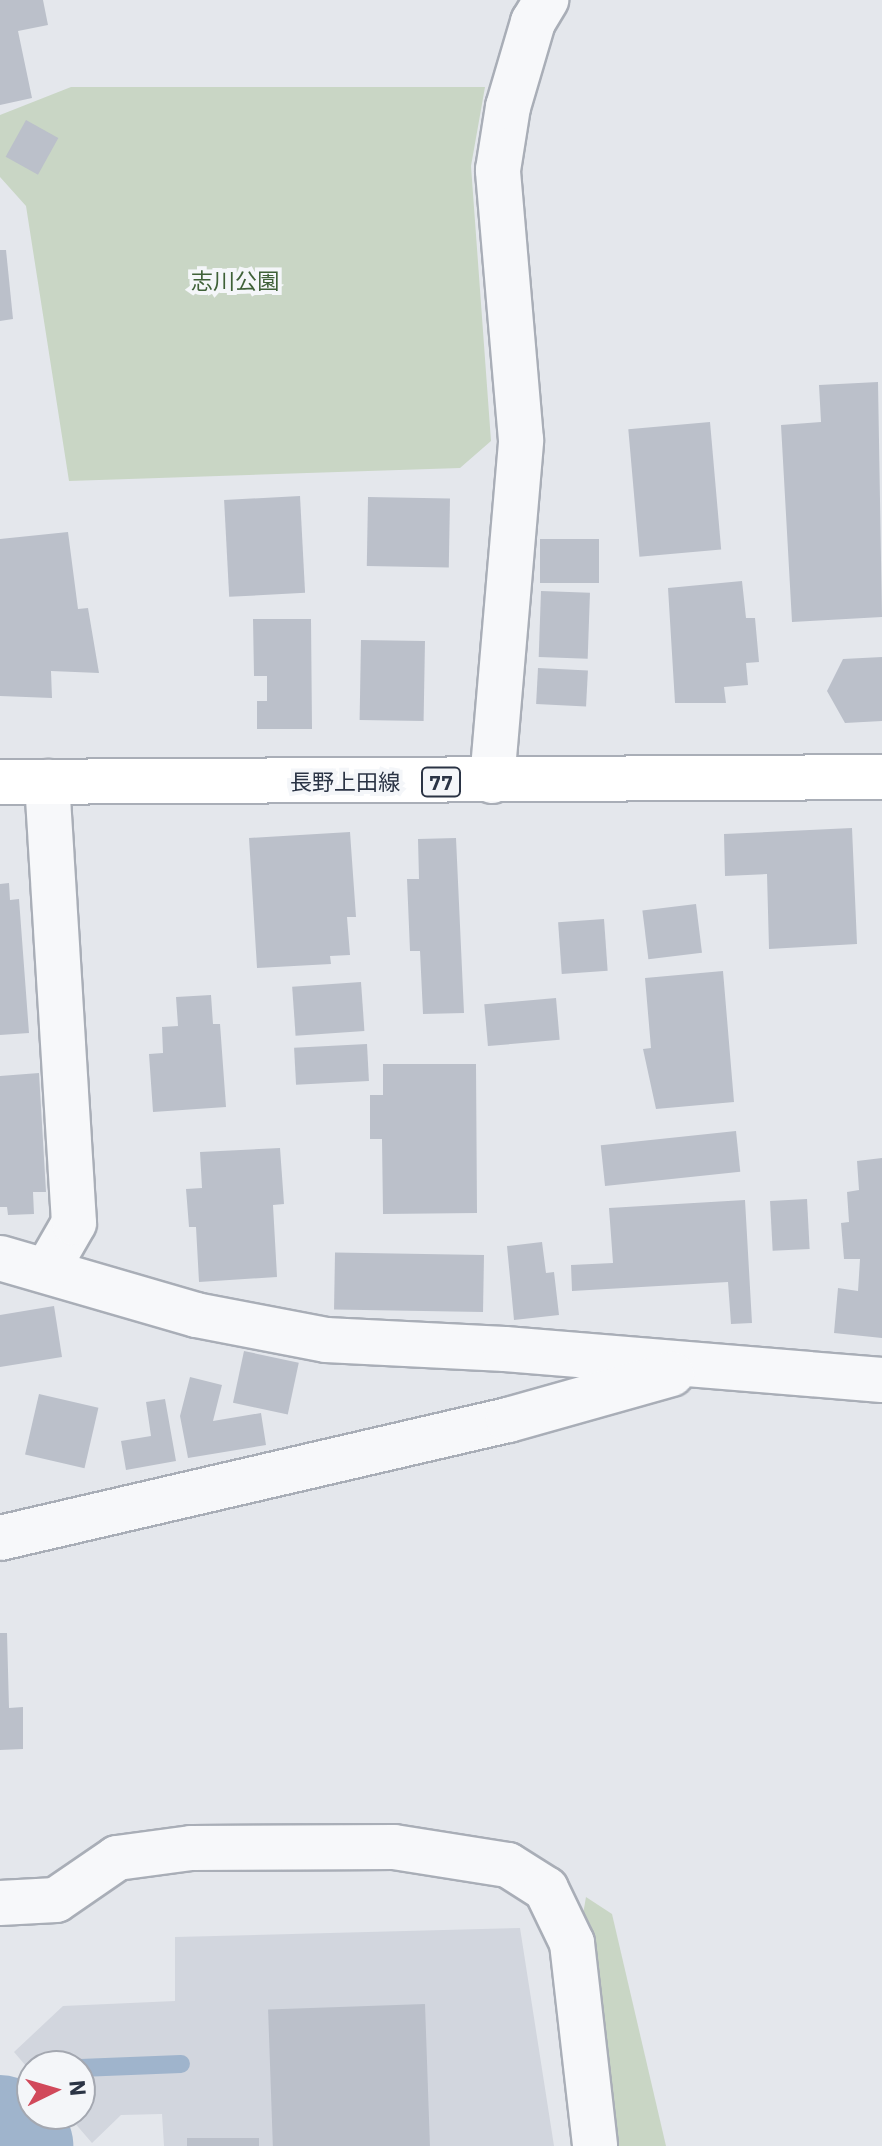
<!DOCTYPE html>
<meta charset="utf-8">
<style>
body{margin:0}
#map{position:relative;width:882px;height:2146px;overflow:hidden;background:#e4e7ec;font-family:"IBM Plex Sans","Noto Sans JP",sans-serif}
div>[style]{position:absolute}
.built>*{inset:0;background:#d2d6de}
.green>*{inset:0;background:#c9d6c5}
.stream>*{height:18px;margin:-9px;padding:0 9px;transform-origin:9px;border-radius:9px;background:#9fb4cc}
.river>*{height:112px;margin:-56px;padding:0 56px;transform-origin:56px;border-radius:56px;background:#9fb4cc}
.building>*{inset:0;background:#bbc0ca;transform-origin:0 0}
.roads{filter:drop-shadow(2px 0 #a9aeb7) drop-shadow(-2px 0 #a9aeb7) drop-shadow(0 2px #a9aeb7) drop-shadow(0 -2px #a9aeb7)}
.minor>*{height:44px;margin:-22px;padding:0 22px;transform-origin:22px;border-radius:22px;background:#f7f8fa}
.major>*{height:44px;margin:-22px;padding:0 22px;transform-origin:22px;border-radius:22px;background:#fff}
span{translate:-50% -50%;white-space:nowrap;text-align:center;line-height:1.15;-webkit-text-stroke:8px #f4f6f9;paint-order:stroke}
.shield-label span{padding:2px 6px;background:#f4f6f9;border:2px solid;border-radius:6px;-webkit-text-stroke-width:0}
.shield-label{font-size:20px;color:#2b3445;font-weight:700}
.park-label{font-size:22px;color:#3f6138}
.street-label{font-size:22px;color:#2b3445}
.north{position:absolute;left:16px;top:2050px;width:80px;height:80px;box-sizing:border-box;background:#f4f6f9;border:2px solid #a4a8b1;border-radius:50%;rotate:85deg;font-size:22px;font-weight:700;line-height:32px;text-align:center;color:#2b3445}
.north::after{content:'';display:block;margin:auto;width:28px;height:36px;background:#d1495b;clip-path:polygon(50% 0,100% 100%,50% 72%,0 100%)}
</style>
<div id="map">
<div class="built">
<div style="clip-path:polygon(520px 1928px,554px 2146px,164px 2146px,162px 2114px,121px 2115px,92px 2143px,67px 2114px,80px 2114px,80px 2066px,32px 2066px,32px 2073px,14px 2052px,63px 2006px,175px 2001px,175px 1937px)"></div>
</div>
<div class="green">
<div style="clip-path:polygon(71px 87px,485px 87px,471px 166px,491px 441px,460px 468px,69px 481px,26px 206px,0 177px,0 115px)"></div>
<div style="clip-path:polygon(586px 1897px,612px 1914px,666px 2146px,610px 2146px,582px 1920px)"></div>
</div>
<div class="stream">
<div style="left:80px;top:2068px;width:101px;rotate:-2.3deg"></div>
<div style="left:0;top:2122px;width:42px;rotate:-40.2deg"></div>
</div>
<div class="river">
<div style="left:0;top:2131px;width:23px;rotate:41deg"></div>
</div>
<div class="building">
<div style="clip-path:polygon(0 0,43px 0,48px 25px,18px 31px,32px 98px,0 105px)"></div>
<div style="left:26px;top:120px;width:37px;height:42px;rotate:29deg"></div>
<div style="clip-path:polygon(0 250px,6px 250px,13px 319px,0 321px)"></div>
<div style="clip-path:polygon(878px 382px,882px 617px,792px 622px,781px 425px,821px 422px,819px 385px)"></div>
<div style="left:710px;top:422px;width:128px;height:82px;rotate:85deg"></div>
<div style="left:300px;top:496px;width:97px;height:76px;rotate:87deg"></div>
<div style="left:368px;top:497px;width:82px;height:69px;rotate:1deg"></div>
<div style="clip-path:polygon(68px 532px,78px 609px,88px 608px,99px 673px,51px 671px,52px 698px,0 696px,0 539px)"></div>
<div style="left:599px;top:539px;width:44px;height:59px;rotate:90deg"></div>
<div style="clip-path:polygon(742px 581px,746px 618px,755px 618px,759px 662px,746px 663px,748px 685px,724px 687px,726px 703px,675px 703px,668px 588px)"></div>
<div style="left:541px;top:591px;width:49px;height:66px;rotate:2deg"></div>
<div style="clip-path:polygon(253px 619px,311px 619px,312px 729px,257px 729px,257px 701px,267px 701px,267px 676px,254px 676px)"></div>
<div style="left:361px;top:640px;width:64px;height:80px;rotate:1deg"></div>
<div style="clip-path:polygon(882px 657px,882px 721px,845px 723px,827px 691px,843px 659px)"></div>
<div style="left:538px;top:668px;width:50px;height:36px;rotate:3deg"></div>
<div style="clip-path:polygon(852px 828px,857px 944px,769px 949px,767px 874px,725px 876px,724px 834px)"></div>
<div style="clip-path:polygon(350px 832px,356px 917px,347px 917px,350px 955px,330px 956px,331px 964px,257px 968px,249px 838px)"></div>
<div style="clip-path:polygon(456px 838px,464px 1013px,423px 1014px,420px 951px,410px 951px,407px 879px,419px 879px,418px 839px)"></div>
<div style="clip-path:polygon(9px 883px,10px 900px,19px 899px,29px 1033px,0 1035px,0 884px)"></div>
<div style="left:696px;top:904px;width:49px;height:54px;rotate:83deg"></div>
<div style="left:604px;top:919px;width:52px;height:46px;rotate:86deg"></div>
<div style="clip-path:polygon(723px 971px,734px 1102px,656px 1109px,643px 1049px,651px 1048px,645px 978px)"></div>
<div style="left:361px;top:982px;width:49px;height:69px;rotate:86deg"></div>
<div style="clip-path:polygon(211px 995px,213px 1024px,220px 1024px,226px 1107px,153px 1112px,149px 1054px,163px 1053px,162px 1027px,178px 1026px,176px 997px)"></div>
<div style="left:556px;top:998px;width:42px;height:72px;rotate:85deg"></div>
<div style="left:367px;top:1044px;width:37px;height:73px;rotate:87deg"></div>
<div style="clip-path:polygon(383px 1064px,476px 1064px,477px 1213px,383px 1214px,382px 1139px,370px 1139px,370px 1095px,383px 1095px)"></div>
<div style="clip-path:polygon(39px 1073px,46px 1192px,33px 1192px,34px 1214px,8px 1215px,7px 1207px,0 1207px,0 1076px)"></div>
<div style="left:736px;top:1131px;width:41px;height:136px;rotate:84deg"></div>
<div style="clip-path:polygon(280px 1148px,284px 1204px,273px 1205px,277px 1277px,199px 1282px,196px 1227px,189px 1227px,186px 1189px,202px 1188px,200px 1152px)"></div>
<div style="clip-path:polygon(882px 1158px,882px 1338px,834px 1333px,838px 1288px,858px 1291px,860px 1259px,844px 1259px,841px 1223px,849px 1222px,847px 1192px,859px 1190px,857px 1161px)"></div>
<div style="left:807px;top:1199px;width:50px;height:37px;rotate:87deg"></div>
<div style="clip-path:polygon(745px 1200px,752px 1323px,731px 1324px,728px 1282px,572px 1291px,571px 1265px,613px 1263px,609px 1208px)"></div>
<div style="clip-path:polygon(542px 1242px,546px 1273px,554px 1272px,559px 1315px,514px 1320px,507px 1246px)"></div>
<div style="left:484px;top:1255px;width:57px;height:149px;rotate:91deg"></div>
<div style="clip-path:polygon(54px 1306px,62px 1357px,0 1367px,0 1315px)"></div>
<div style="left:244px;top:1351px;width:56px;height:53px;rotate:12deg"></div>
<div style="clip-path:polygon(190px 1377px,222px 1385px,213px 1421px,261px 1413px,266px 1445px,188px 1458px,180px 1416px)"></div>
<div style="left:39px;top:1394px;width:61px;height:62px;rotate:13deg"></div>
<div style="clip-path:polygon(165px 1399px,176px 1461px,126px 1470px,121px 1441px,151px 1436px,146px 1402px)"></div>
<div style="clip-path:polygon(0 1633px,7px 1633px,9px 1708px,23px 1707px,23px 1749px,0 1750px)"></div>
<div style="left:425px;top:2004px;width:142px;height:157px;rotate:88deg"></div>
<div style="left:259px;top:2138px;width:8px;height:72px;rotate:90deg"></div>
</div>
<div class="roads">
<div class="minor">
<div style="left:492px;top:781px;width:342px;rotate:-85.1deg"></div>
<div style="left:521px;top:440px;width:271px;rotate:-94.9deg"></div>
<div style="left:498px;top:170px;width:64px;rotate:-81deg"></div>
<div style="left:508px;top:107px;width:89px;rotate:-73.6deg"></div>
<div style="left:533px;top:22px;width:26px;rotate:-59deg"></div>
<div style="left:0;top:1258px;width:204px;rotate:16.2deg"></div>
<div style="left:196px;top:1315px;width:132px;rotate:10.9deg"></div>
<div style="left:326px;top:1340px;width:179px;rotate:2.9deg"></div>
<div style="left:505px;top:1349px;width:378px;rotate:4.7deg"></div>
<div style="left:47px;top:1270px;width:54px;rotate:-60.1deg"></div>
<div style="left:74px;top:1223px;width:442px;rotate:-93.5deg"></div>
<div style="left:0;top:1538px;width:522px;rotate:-13.08deg"></div>
<div style="left:508px;top:1420px;width:170px;rotate:-15.7deg"></div>
<div style="left:0;top:1903px;width:56px;rotate:-3.1deg"></div>
<div style="left:56px;top:1900px;width:74px;rotate:-34.5deg"></div>
<div style="left:117px;top:1858px;width:75px;rotate:-7.7deg"></div>
<div style="left:191px;top:1848px;width:203px;rotate:-0.3deg"></div>
<div style="left:394px;top:1847px;width:115px;rotate:9deg"></div>
<div style="left:508px;top:1865px;width:45px;rotate:32.3deg"></div>
<div style="left:546px;top:1889px;width:60px;rotate:64.3deg"></div>
<div style="left:572px;top:1943px;width:204px;rotate:83.5deg"></div>
</div>
<div class="major">
<div style="left:0;top:782px;width:882px;rotate:-0.32deg"></div>
</div>
</div>
<div class="shield-label">
<span style="left:441px;top:782px">77</span>
</div>
<div class="park-label">
<span style="left:235px;top:281px">志川公園</span>
</div>
<div class="street-label">
<span style="left:345px;top:782px">長野上田線</span>
</div>
<div class="north">N</div>
</div>
